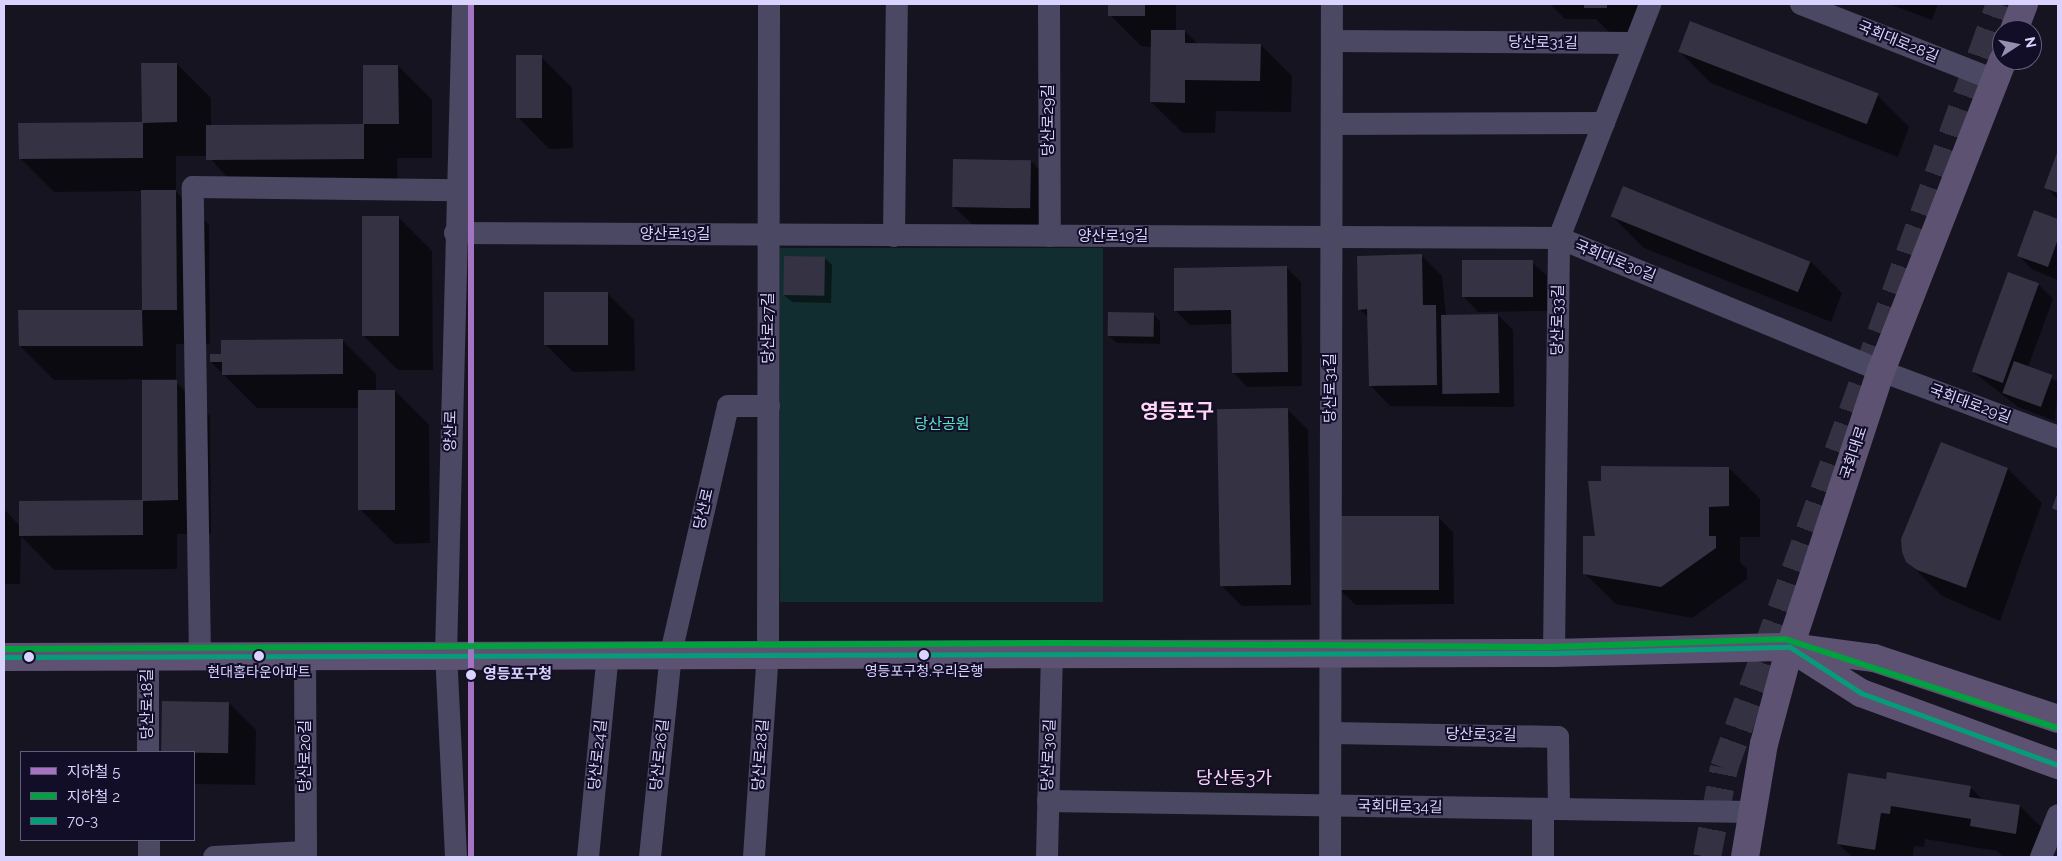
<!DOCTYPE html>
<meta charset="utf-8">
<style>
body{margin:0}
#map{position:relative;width:2062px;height:861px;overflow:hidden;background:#161421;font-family:Raleway,"Noto Sans KR",sans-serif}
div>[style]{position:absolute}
.green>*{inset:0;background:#112d2f;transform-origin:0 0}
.shadow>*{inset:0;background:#0007}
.building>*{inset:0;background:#343243;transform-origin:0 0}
.highway-tunnel>*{height:28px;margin-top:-14px;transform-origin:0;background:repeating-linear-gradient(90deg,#333142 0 28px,transparent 0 42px)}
.minor>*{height:22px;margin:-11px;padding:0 11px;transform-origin:11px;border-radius:11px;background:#4a4862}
.major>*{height:28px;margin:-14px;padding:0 14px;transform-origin:14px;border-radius:14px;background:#5e5273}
.bus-1>*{height:5px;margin:-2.5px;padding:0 2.5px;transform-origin:2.5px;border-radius:2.5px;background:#069c7a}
.metro-1>*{height:6px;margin:-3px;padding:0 3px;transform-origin:3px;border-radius:3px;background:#a474c2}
.metro-2>*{height:6px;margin:-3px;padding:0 3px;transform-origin:3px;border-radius:3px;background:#00a23f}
.dots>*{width:14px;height:14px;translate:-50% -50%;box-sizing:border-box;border:2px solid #130e27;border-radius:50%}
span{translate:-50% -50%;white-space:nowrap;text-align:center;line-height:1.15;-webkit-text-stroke:4px #130e27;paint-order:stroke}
.bus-label{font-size:14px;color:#dad3ff}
.street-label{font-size:15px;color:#dad3ff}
.park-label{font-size:15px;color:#58e6c7}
.stop-label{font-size:15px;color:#dad3ff;font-weight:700}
.left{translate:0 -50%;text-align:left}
.quarter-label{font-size:18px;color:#ffd5ef}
.district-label{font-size:20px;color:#ffd5ef;font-weight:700}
.frame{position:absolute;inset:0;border:5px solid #dad3ff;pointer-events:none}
.legend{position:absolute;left:20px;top:751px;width:175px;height:90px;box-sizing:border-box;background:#130e27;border:1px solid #635d7d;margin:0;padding:6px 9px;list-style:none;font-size:15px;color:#dad3ff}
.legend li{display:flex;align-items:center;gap:10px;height:25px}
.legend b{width:25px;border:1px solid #635d7d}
.north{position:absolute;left:1992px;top:20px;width:50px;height:50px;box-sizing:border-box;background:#130e27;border:1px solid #635d7d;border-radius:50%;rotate:79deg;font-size:14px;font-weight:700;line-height:20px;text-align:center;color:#dad3ff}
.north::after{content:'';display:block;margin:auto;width:18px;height:22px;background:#9590b1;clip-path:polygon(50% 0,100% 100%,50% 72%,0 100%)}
</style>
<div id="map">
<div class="green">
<div style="left:1103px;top:248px;width:354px;height:323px;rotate:90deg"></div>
</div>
<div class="shadow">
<div style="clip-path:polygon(1110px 4px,1176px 4px,1176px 31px,1185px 31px,1198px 44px,1261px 45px,1292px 76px,1291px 112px,1216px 111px,1215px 133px,1183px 133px,1151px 102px,1152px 47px,1141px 46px,1110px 15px)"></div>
<div style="clip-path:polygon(1550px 4px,1637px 4px,1637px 39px,1616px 39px,1596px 19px,1565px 19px)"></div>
<div style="clip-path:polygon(1889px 4px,1938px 4px,1932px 20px)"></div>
<div style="clip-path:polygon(1691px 22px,1878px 96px,1909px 127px,1898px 157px,1711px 83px,1680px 52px)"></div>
<div style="clip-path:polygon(541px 57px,572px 88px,573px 148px,549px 149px,518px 117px)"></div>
<div style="clip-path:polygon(143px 64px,177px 64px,211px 98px,211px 126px,365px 125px,364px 66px,398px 66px,432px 100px,432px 158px,397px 158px,398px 193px,242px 194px,208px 156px,176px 156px,176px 192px,209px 225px,210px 344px,176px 344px,176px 379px,54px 380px,20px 346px,19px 312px,143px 311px,142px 191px,54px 192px,20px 158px,20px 124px,143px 123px)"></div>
<div style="clip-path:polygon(2058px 153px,2058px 200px,2046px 187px)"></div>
<div style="clip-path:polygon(1031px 161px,1057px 188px,1057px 234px,981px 233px,954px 207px)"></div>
<div style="clip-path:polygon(2035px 212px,2058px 221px,2058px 280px,2033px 270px,2019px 256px)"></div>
<div style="clip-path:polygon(398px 217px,432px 251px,433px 370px,398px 370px,364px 336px)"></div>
<div style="clip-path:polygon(1613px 217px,1811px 262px,1842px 293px,1831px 322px,1644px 248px)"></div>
<div style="clip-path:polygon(1422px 256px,1442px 276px,1446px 316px,1498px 315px,1513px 330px,1514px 407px,1390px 406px,1370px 385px,1369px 318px,1359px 309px)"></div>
<div style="clip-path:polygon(825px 258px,832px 265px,831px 303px,792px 302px,784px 295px)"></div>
<div style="clip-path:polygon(1532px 262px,1547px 276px,1547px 311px,1478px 312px,1464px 297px)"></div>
<div style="clip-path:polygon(1286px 267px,1301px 282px,1302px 386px,1247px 387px,1233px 372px,1232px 324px,1190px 325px,1175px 310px)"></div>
<div style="clip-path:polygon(2009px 273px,2039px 285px,2053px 299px,2028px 367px,2058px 382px,2055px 421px,2018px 407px,1972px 371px)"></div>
<div style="clip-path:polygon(607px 293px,634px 320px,635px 371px,573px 372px,546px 345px)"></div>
<div style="clip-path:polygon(1153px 314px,1160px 321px,1160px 344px,1117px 343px,1109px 336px)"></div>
<div style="clip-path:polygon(342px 340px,376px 374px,376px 391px,395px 391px,429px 425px,430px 543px,395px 544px,361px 510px,360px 408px,257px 408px,211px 362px)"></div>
<div style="clip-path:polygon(143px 382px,176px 382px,210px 416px,211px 534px,177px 534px,177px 569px,54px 570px,21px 536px,20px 584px,4px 584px,4px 509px,20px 526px,20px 502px,144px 501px)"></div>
<div style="clip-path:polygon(1287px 409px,1308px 430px,1311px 605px,1242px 606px,1222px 586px)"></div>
<div style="clip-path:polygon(1729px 468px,1760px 499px,1760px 537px,1740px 537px,1740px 562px,1747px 569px,1747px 579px,1692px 618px,1616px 604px,1584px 573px,1596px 538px)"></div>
<div style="clip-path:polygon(2008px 469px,2042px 503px,2000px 621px,1942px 596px,1907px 561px)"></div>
<div style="clip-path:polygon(1438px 517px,1453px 532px,1454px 604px,1356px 605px,1341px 591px)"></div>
<div style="clip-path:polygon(163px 702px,229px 703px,256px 730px,255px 785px,194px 784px,194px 752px,162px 752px)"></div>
<div style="clip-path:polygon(1887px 780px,1970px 787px,1984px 801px,2020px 806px,2054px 840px,2051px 857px,2003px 857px,1997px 851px,1925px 839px,1924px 847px,1914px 846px,1913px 857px,1852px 857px,1838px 843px)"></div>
</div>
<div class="building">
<div style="left:1108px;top:4px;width:37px;height:12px"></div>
<div style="left:1584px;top:4px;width:23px;height:4px"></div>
<div style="left:1690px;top:21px;width:202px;height:33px;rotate:21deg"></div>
<div style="clip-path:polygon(1151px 30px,1185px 30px,1185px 43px,1261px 44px,1260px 81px,1185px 80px,1185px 103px,1150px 102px)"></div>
<div style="left:516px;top:55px;width:26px;height:63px"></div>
<div style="clip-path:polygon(141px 63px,177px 63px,177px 122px,143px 123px,143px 158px,19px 159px,18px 123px,142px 122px)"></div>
<div style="clip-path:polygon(363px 65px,398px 65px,399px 124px,364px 124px,364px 159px,206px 160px,206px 125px,363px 124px)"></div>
<div style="clip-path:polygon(2058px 150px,2058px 193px,2044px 188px)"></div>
<div style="left:953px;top:159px;width:78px;height:48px;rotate:1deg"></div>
<div style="left:1623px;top:186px;width:202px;height:33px;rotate:22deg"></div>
<div style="clip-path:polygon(141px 190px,176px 190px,177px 310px,142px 310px,143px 346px,19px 346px,18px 310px,142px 310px)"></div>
<div style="clip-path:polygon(2034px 210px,2058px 219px,2058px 239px,2048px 267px,2017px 256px)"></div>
<div style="left:362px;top:216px;width:37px;height:120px"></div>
<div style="clip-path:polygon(1422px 254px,1423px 305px,1436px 305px,1437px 385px,1369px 386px,1367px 309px,1358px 310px,1357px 256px)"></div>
<div style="left:784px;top:256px;width:41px;height:39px;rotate:1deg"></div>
<div style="left:1533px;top:260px;width:37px;height:71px;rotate:90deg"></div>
<div style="clip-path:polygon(1287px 266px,1288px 372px,1232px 373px,1231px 310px,1174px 311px,1174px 268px)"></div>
<div style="left:2008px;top:272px;width:33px;height:106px;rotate:20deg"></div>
<div style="left:608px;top:292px;width:53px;height:64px;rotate:90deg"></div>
<div style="left:1108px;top:312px;width:46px;height:24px;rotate:1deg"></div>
<div style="left:1498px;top:314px;width:79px;height:57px;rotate:89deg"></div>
<div style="clip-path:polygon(343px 339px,343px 374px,222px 375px,222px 362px,210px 362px,210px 354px,221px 354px,221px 340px)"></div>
<div style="left:2014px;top:361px;width:41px;height:34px;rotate:20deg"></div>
<div style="clip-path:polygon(142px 380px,177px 380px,178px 500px,143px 501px,143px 535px,19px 536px,19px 501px,142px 500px)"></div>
<div style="left:358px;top:390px;width:37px;height:120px"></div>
<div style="left:1288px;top:408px;width:177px;height:71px;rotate:89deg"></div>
<div style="clip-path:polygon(1941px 442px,2008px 468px,1966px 588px,1917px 570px,1906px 562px,1902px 552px,1901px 539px)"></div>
<div style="clip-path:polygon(1601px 466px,1729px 467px,1729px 506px,1709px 507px,1709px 536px,1716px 536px,1716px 548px,1661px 587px,1583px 574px,1583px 536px,1595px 536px,1588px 481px,1601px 481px)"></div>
<div style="clip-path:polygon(2058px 492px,2058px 511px,2052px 508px)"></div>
<div style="left:1439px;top:516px;width:74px;height:100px;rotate:90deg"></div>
<div style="left:162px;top:701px;width:67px;height:51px;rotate:1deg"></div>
<div style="clip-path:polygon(1887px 772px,1971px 786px,1969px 797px,2020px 805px,2016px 834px,1970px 826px,1971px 819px,1891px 806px,1890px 814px,1881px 813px,1875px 850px,1837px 844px,1848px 773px,1886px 779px)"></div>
</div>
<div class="highway-tunnel">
<div style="left:1707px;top:857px;width:91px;rotate:-79.2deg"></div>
<div style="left:1724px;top:768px;width:812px;rotate:-70.14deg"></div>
</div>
<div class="minor">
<div style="left:1049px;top:4px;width:232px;rotate:89.8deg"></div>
<div style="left:1801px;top:4px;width:208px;rotate:21.4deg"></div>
<div style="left:1332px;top:41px;width:302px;rotate:0.4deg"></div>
<div style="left:1332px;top:124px;width:272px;rotate:-0.2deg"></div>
<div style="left:455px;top:233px;width:1104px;rotate:0.26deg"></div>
<div style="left:1559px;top:238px;width:348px;rotate:22.4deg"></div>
<div style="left:1881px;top:371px;width:189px;rotate:20.4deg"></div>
<div style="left:894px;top:236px;width:232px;rotate:-89.3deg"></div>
<div style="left:1554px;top:653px;width:415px;rotate:-89.3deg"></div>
<div style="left:1559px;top:238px;width:251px;rotate:-68.7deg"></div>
<div style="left:305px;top:655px;width:202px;rotate:89.7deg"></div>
<div style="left:148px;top:656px;width:96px;rotate:90deg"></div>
<div style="left:200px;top:656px;width:469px;rotate:-90.9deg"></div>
<div style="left:193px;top:187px;width:263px;rotate:0.7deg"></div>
<div style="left:1332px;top:733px;width:226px;rotate:1deg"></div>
<div style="left:1558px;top:737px;width:72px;rotate:89.2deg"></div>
<div style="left:1048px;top:801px;width:704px;rotate:0.9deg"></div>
<div style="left:149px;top:840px;width:17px;rotate:90deg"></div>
<div style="left:214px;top:857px;width:92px;rotate:-3.1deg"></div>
<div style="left:456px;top:857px;width:203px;rotate:-92.8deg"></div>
<div style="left:446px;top:654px;width:650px;rotate:-88.5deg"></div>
<div style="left:588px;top:857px;width:204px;rotate:-84.4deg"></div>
<div style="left:650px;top:857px;width:205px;rotate:-84.1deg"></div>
<div style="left:671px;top:653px;width:253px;rotate:-77deg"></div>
<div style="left:728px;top:406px;width:41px"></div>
<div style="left:754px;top:857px;width:204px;rotate:-86.1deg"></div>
<div style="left:768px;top:653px;width:649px;rotate:-89.91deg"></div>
<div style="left:1047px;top:857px;width:205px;rotate:-88.6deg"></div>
<div style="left:1330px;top:857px;width:853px;rotate:-89.87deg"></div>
<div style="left:1543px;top:857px;width:48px;rotate:-90deg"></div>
<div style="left:2041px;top:857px;width:45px;rotate:-68deg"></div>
</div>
<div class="major">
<div style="left:2014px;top:30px;width:28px;rotate:-69deg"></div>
<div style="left:1795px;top:651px;width:78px;rotate:32.5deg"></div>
<div style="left:1861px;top:693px;width:210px;rotate:20.1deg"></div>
<div style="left:4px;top:657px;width:1550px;rotate:-0.15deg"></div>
<div style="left:1554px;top:653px;width:236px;rotate:-1.5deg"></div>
<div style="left:1790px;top:647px;width:85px;rotate:7.5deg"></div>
<div style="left:1874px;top:658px;width:194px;rotate:18.3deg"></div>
<div style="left:1745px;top:857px;width:115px;rotate:-80.5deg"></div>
<div style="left:1764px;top:744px;width:100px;rotate:-75deg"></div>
<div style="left:1790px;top:647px;width:291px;rotate:-71.8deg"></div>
<div style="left:1881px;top:371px;width:334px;rotate:-68.6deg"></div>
</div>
<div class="bus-1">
<div style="left:4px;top:657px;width:1550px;rotate:-0.15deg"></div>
<div style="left:1554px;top:653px;width:236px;rotate:-1.5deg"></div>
<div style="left:1790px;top:647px;width:85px;rotate:32.9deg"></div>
<div style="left:1861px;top:693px;width:210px;rotate:20.1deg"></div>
</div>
<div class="metro-1">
<div style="left:471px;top:4px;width:853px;rotate:90deg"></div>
</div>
<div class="metro-2">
<div style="left:4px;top:649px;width:1053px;rotate:-0.33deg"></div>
<div style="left:1057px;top:643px;width:492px;rotate:0.5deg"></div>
<div style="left:1549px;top:647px;width:236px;rotate:-1.9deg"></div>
<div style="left:1785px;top:639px;width:287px;rotate:18.1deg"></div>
</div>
<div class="dots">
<div style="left:924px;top:655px;background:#dad3ff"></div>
<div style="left:259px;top:656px;background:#dad3ff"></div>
<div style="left:29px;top:657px;background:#dad3ff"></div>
<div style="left:471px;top:675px;background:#dad3ff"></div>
</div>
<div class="bus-label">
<span style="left:924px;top:671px">영등포구청.우리은행</span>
<span style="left:259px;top:672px">현대홈타운아파트</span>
</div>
<div class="street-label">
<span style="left:1898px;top:42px;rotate:22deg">국회대로28길</span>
<span style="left:1543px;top:43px;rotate:1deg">당산로31길</span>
<span style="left:1049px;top:120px;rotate:-90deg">당산로29길</span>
<span style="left:675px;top:235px">양산로19길</span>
<span style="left:1113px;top:237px">양산로19길</span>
<span style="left:1615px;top:261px;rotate:22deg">국회대로30길</span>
<span style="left:1558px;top:320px;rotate:-89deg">당산로33길</span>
<span style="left:769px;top:328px;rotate:-90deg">당산로27길</span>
<span style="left:1331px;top:388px;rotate:-90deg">당산로31길</span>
<span style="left:1970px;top:404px;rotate:20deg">국회대로29길</span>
<span style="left:451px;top:431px;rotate:-89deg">양산로</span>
<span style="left:1854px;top:453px;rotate:-72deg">국회대로</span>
<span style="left:704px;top:509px;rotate:-77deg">당산로</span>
<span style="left:148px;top:704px;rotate:-90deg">당산로18길</span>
<span style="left:1481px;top:735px;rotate:1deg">당산로32길</span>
<span style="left:598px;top:755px;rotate:-84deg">당산로24길</span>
<span style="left:660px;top:755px;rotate:-84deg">당산로26길</span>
<span style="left:761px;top:755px;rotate:-86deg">당산로28길</span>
<span style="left:1049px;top:755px;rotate:-88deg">당산로30길</span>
<span style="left:306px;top:756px;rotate:-90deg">당산로20길</span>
<span style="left:1400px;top:807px;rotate:1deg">국회대로34길</span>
</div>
<div class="park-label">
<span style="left:942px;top:425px">당산공원</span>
</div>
<div class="stop-label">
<span class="left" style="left:483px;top:675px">영등포구청</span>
</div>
<div class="quarter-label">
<span style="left:1234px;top:778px">당산동3가</span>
</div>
<div class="district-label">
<span style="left:1177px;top:411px">영등포구</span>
</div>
<div class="frame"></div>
<ul class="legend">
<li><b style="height:6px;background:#a474c2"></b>지하철 5</li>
<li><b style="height:6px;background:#00a23f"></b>지하철 2</li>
<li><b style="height:6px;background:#069c7a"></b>70-3</li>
</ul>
<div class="north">N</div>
</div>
